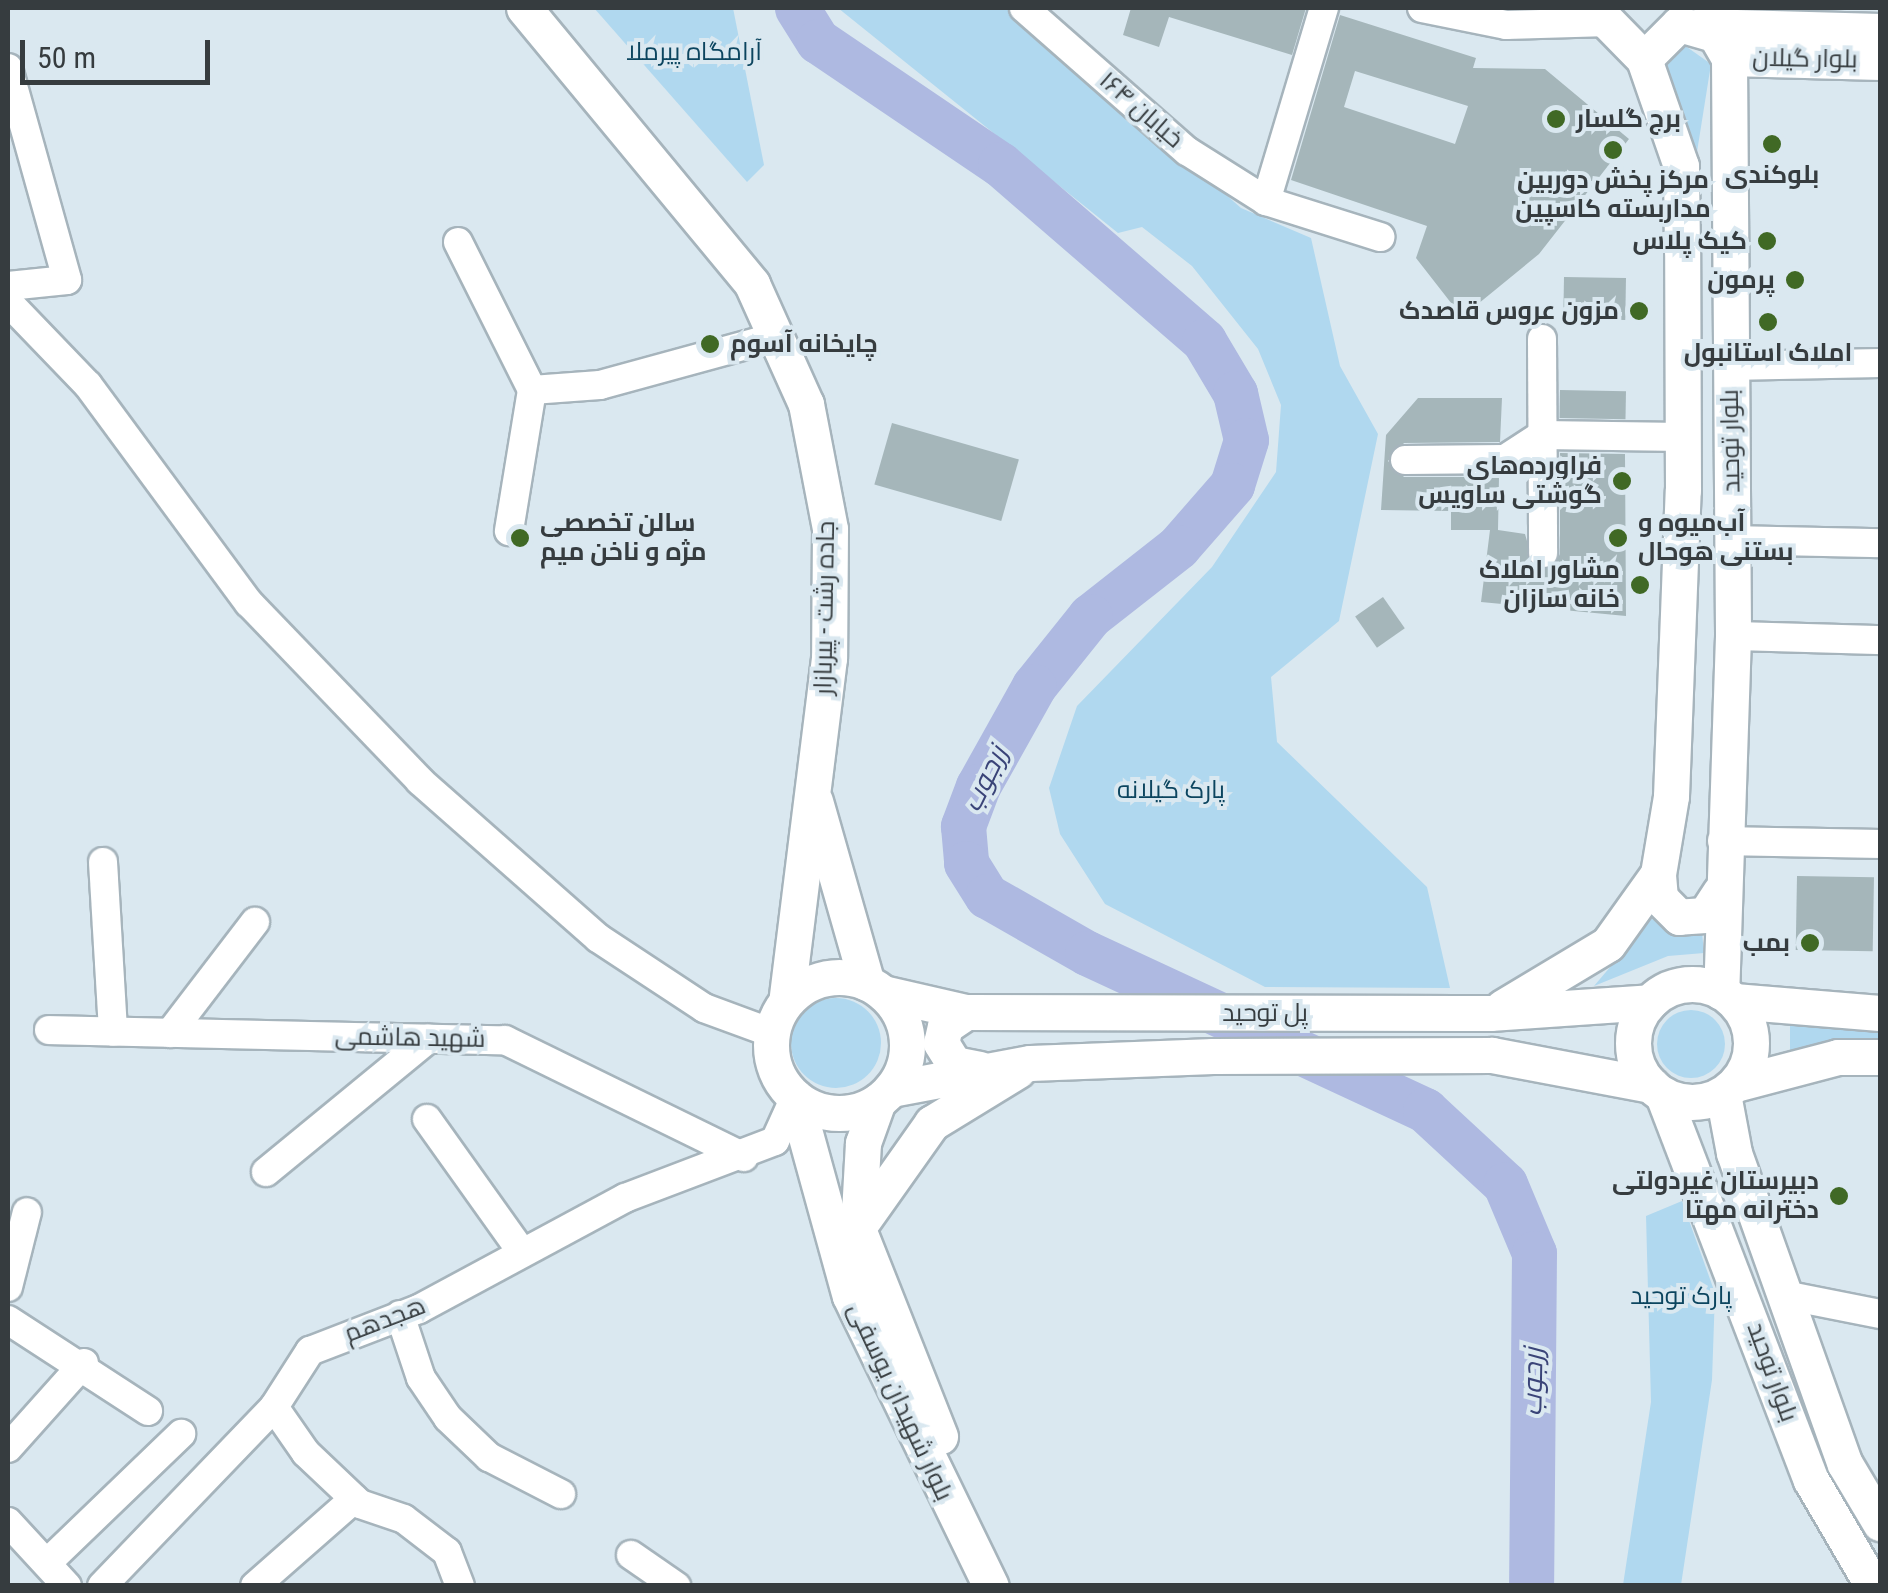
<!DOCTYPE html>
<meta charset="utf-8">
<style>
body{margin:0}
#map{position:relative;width:1888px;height:1593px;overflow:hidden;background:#dae8f0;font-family:"Roboto Condensed",Cairo,sans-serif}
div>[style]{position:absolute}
.green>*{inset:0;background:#b0d8ef;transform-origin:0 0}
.round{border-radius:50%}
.river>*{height:45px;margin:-22.5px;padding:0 22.5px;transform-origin:22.5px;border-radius:22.5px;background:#aeb9e1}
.building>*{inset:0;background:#a5b6ba;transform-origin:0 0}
.roads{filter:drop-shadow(2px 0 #a6b4bc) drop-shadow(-2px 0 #a6b4bc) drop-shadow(0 2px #a6b4bc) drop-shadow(0 -2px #a6b4bc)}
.minor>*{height:28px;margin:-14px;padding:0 14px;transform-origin:14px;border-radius:14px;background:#fff}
.major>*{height:35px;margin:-17.5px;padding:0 17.5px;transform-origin:17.5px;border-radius:17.5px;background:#fff}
.major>.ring{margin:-17.5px;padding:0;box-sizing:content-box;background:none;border:35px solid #fff;border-radius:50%}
.dots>*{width:28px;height:28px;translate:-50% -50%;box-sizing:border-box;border:5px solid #dae8f0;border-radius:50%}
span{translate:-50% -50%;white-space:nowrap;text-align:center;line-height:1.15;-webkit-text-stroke:8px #dae8f0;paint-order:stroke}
.park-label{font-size:25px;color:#0c455f}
.street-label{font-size:25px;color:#363c3f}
.poi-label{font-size:25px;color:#363c3f;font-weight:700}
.left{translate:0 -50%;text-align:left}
.right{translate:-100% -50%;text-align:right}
.water-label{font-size:28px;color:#3a4478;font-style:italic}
.frame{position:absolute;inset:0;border:10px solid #363c3f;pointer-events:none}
.scale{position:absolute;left:20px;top:40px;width:190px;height:45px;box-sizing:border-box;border:5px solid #363c3f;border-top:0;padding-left:12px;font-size:30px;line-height:35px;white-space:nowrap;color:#363c3f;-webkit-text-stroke:8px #dae8f0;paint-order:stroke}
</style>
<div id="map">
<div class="green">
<div style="clip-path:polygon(594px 8px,733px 8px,764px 165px,747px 182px)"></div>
<div style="clip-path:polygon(838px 8px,1015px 8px,1241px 208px,1311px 238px,1340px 366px,1378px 434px,1339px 621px,1271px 677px,1277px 742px,1427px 887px,1450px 988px,1265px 987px,1105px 904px,1060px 834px,1049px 788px,1077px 706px,1212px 567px,1276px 472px,1281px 405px,1258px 349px,1192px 266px,1142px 227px,1118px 233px)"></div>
<div style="clip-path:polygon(1684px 45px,1711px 64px,1697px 152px,1666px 66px)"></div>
<div style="clip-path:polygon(1651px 919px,1702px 932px,1704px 953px,1668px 956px,1594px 986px)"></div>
<div class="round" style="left:791px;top:998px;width:90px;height:90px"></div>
<div class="round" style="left:1657px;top:1010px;width:68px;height:68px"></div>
<div style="left:1790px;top:1020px;width:90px;height:33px"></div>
<div style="clip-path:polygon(1682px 1201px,1715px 1293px,1712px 1380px,1681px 1585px,1623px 1585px,1651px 1402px,1646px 1216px)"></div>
</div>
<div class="river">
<div style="left:797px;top:8px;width:39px;rotate:58deg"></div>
<div style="left:818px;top:41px;width:220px;rotate:34.1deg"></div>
<div style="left:1000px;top:164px;width:270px;rotate:40.9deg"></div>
<div style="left:1204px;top:341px;width:61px;rotate:59.2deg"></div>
<div style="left:1235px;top:393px;width:48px;rotate:76.8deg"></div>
<div style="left:1246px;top:440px;width:47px;rotate:107.3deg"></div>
<div style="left:1232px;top:485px;width:82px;rotate:131.1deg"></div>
<div style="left:1178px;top:547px;width:112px;rotate:141.9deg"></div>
<div style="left:1090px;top:616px;width:90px;rotate:128.7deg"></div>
<div style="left:1034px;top:686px;width:115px;rotate:119.2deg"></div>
<div style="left:978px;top:786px;width:43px;rotate:110.6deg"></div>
<div style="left:963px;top:826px;width:37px;rotate:85deg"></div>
<div style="left:966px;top:863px;width:39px;rotate:58deg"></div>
<div style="left:987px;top:896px;width:115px;rotate:29.7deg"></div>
<div style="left:1087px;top:953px;width:373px;rotate:24.9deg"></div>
<div style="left:1425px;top:1110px;width:109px;rotate:42.8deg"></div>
<div style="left:1505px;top:1184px;width:75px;rotate:67.2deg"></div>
<div style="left:1534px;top:1253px;width:333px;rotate:90.5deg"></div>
</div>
<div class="building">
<div style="clip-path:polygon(1131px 8px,1306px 8px,1292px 55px,1169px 17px,1159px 47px,1123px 35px)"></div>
<div style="clip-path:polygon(evenodd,1340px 15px,1476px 58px,1473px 68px,1545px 69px,1629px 139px,1539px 254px,1462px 317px,1416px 258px,1427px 226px,1291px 180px,1340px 15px,1355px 71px,1468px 106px,1455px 144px,1344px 107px,1355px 71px)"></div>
<div style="left:1564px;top:277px;width:62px;height:42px;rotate:1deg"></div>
<div style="left:1560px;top:390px;width:66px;height:28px;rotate:1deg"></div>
<div style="clip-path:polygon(1418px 398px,1502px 398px,1500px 442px,1404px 443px,1388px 461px,1404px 477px,1499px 477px,1498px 530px,1525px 534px,1535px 569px,1553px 568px,1560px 554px,1560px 453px,1625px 454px,1626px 616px,1481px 602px,1490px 530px,1451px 530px,1451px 511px,1381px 510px,1386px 435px)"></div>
<div style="left:892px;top:423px;width:132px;height:64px;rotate:16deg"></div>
<div style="left:1383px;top:597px;width:38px;height:34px;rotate:55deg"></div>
<div style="left:1797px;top:876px;width:77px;height:74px;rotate:1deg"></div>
</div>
<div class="roads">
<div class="minor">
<div style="left:1024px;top:8px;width:217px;rotate:41.3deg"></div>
<div style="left:1187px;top:151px;width:93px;rotate:32.3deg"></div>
<div style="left:1266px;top:201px;width:120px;rotate:17.5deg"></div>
<div style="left:1422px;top:8px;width:86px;rotate:11.4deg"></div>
<div style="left:1506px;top:25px;width:103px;rotate:-1.7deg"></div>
<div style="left:8px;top:68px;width:220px;rotate:74.4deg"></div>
<div style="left:67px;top:280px;width:59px;rotate:174.2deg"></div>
<div style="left:1266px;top:201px;width:202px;rotate:-73.3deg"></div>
<div style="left:458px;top:242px;width:165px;rotate:63.4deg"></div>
<div style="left:532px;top:390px;width:143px;rotate:99.3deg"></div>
<div style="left:8px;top:302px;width:115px;rotate:46.1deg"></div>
<div style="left:88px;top:385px;width:271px;rotate:53.6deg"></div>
<div style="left:249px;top:603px;width:247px;rotate:46.1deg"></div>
<div style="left:420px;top:781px;width:237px;rotate:41.4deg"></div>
<div style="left:598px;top:938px;width:127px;rotate:33.4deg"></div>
<div style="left:704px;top:1008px;width:72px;rotate:20.2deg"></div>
<div style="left:1542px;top:339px;width:214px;rotate:89.7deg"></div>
<div style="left:1729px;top:366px;width:151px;rotate:-1.1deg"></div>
<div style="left:532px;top:390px;width:68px;rotate:-4.2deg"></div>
<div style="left:600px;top:385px;width:182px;rotate:-15.3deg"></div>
<div style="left:1405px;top:460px;width:100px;rotate:-0.6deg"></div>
<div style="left:1505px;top:459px;width:44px;rotate:-33deg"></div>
<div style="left:1542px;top:435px;width:141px;rotate:0.8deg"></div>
<div style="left:1732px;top:540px;width:148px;rotate:1.2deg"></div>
<div style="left:1733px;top:636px;width:147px;rotate:1.6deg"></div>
<div style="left:1722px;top:841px;width:158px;rotate:1.1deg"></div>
<div style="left:103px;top:862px;width:170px;rotate:86.6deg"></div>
<div style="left:49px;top:1030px;width:456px;rotate:1.3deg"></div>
<div style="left:505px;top:1040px;width:266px;rotate:26.1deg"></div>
<div style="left:170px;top:1033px;width:140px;rotate:-52.6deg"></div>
<div style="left:427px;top:1119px;width:158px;rotate:54.5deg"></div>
<div style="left:266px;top:1172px;width:210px;rotate:-39.4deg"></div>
<div style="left:8px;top:1287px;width:77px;rotate:-75.8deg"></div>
<div style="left:1784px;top:1295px;width:98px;rotate:11.2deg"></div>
<div style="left:400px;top:1315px;width:66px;rotate:71.6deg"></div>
<div style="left:421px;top:1378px;width:48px;rotate:56deg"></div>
<div style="left:448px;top:1418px;width:57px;rotate:43.6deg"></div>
<div style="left:489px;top:1457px;width:81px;rotate:27.2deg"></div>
<div style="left:8px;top:1320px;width:167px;rotate:33deg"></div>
<div style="left:274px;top:1407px;width:56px;rotate:55.2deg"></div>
<div style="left:306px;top:1453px;width:74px;rotate:43.4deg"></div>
<div style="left:360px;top:1504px;width:46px;rotate:18.8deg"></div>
<div style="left:404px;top:1519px;width:54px;rotate:37.5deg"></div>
<div style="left:447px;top:1552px;width:36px;rotate:69deg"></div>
<div style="left:8px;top:1448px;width:114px;rotate:-48.2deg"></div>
<div style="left:8px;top:1522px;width:87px;rotate:47.3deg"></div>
<div style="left:631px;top:1555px;width:55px;rotate:34.6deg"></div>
<div style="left:48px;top:1562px;width:185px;rotate:-43.9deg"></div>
<div style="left:102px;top:1586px;width:248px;rotate:-46.1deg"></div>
<div style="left:274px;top:1407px;width:67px;rotate:-57.3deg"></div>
<div style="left:310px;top:1351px;width:117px;rotate:-21.1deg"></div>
<div style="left:419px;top:1309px;width:234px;rotate:-28.3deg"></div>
<div style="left:625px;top:1198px;width:160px;rotate:-20.8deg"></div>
<div style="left:775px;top:1141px;width:48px;rotate:-65.6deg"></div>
<div style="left:255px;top:1586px;width:132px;rotate:-41.3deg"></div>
</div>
<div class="major">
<div style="left:524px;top:8px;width:358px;rotate:50.4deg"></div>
<div style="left:752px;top:284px;width:132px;rotate:65.8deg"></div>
<div style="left:806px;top:404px;width:127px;rotate:79.1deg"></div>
<div style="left:830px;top:529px;width:129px;rotate:90.4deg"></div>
<div style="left:829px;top:658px;width:346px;rotate:97.1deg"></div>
<div style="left:1594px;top:8px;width:71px;rotate:45.6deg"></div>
<div style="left:1700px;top:26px;width:180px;rotate:1.6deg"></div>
<div style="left:1729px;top:58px;width:151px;rotate:1.5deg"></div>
<div style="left:815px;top:801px;width:189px;rotate:74.1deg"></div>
<div style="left:1720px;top:892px;width:27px;rotate:123deg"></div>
<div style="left:1705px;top:915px;width:26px;rotate:176deg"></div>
<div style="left:1679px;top:917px;width:27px;rotate:-135deg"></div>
<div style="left:1660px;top:898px;width:24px;rotate:-95deg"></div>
<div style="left:1658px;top:874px;width:79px;rotate:-80.5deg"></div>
<div style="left:1671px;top:796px;width:306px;rotate:-87.8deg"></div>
<div style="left:1683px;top:490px;width:240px;rotate:-90.2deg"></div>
<div style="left:1682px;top:250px;width:84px;rotate:-90.7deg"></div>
<div style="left:1681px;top:166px;width:113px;rotate:-109.1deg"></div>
<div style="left:1644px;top:59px;width:49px;rotate:-45deg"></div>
<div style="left:1679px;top:24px;width:37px;rotate:16deg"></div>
<div style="left:1715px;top:34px;width:28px;rotate:60deg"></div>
<div style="left:1729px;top:58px;width:578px;rotate:89.6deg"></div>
<div style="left:1733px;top:636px;width:356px;rotate:91.9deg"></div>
<div class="ring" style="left:771px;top:977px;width:101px;height:101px"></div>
<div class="ring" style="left:1633px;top:984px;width:83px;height:83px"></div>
<div style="left:883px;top:993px;width:85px;rotate:12.9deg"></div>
<div style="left:966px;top:1012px;width:524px;rotate:0.11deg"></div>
<div style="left:1490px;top:1013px;width:160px;rotate:-3.9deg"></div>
<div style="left:1734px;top:1001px;width:146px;rotate:4.7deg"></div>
<div style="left:1503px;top:1007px;width:122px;rotate:-31deg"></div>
<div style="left:1608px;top:944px;width:86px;rotate:-54.5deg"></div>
<div style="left:966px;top:1012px;width:25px;rotate:146deg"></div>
<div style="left:945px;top:1026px;width:17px;rotate:103deg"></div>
<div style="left:941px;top:1043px;width:25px;rotate:58deg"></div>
<div style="left:954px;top:1064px;width:26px;rotate:11deg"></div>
<div style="left:1735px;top:1084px;width:106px;rotate:-14.7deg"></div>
<div style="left:1838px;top:1057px;width:42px"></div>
<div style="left:891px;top:1089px;width:141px;rotate:-10.6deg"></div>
<div style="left:1030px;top:1063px;width:183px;rotate:-2.2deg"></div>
<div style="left:1213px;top:1056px;width:279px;rotate:-0.2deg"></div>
<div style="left:1492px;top:1055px;width:162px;rotate:10.7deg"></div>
<div style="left:1723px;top:1094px;width:60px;rotate:79.4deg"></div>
<div style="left:1734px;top:1153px;width:330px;rotate:70.4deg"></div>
<div style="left:1845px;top:1464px;width:69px;rotate:59.3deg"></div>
<div style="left:1663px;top:1095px;width:412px;rotate:69deg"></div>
<div style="left:1811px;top:1480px;width:123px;rotate:59.7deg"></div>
<div style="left:795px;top:1097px;width:206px;rotate:74.6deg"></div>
<div style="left:850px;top:1296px;width:322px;rotate:64.1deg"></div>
<div style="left:878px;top:1101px;width:45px;rotate:109.7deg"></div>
<div style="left:863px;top:1143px;width:86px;rotate:93.3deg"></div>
<div style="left:858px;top:1229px;width:223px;rotate:68.4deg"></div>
<div style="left:864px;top:1219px;width:118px;rotate:-54.7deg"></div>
<div style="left:932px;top:1123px;width:100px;rotate:-31.5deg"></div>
</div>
</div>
<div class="dots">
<div style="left:1556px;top:119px;background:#406925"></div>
<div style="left:1772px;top:144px;background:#406925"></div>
<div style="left:1613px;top:150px;background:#406925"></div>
<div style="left:1767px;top:241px;background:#406925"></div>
<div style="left:1795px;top:280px;background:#406925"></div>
<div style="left:1639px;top:311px;background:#406925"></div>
<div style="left:1768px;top:322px;background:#406925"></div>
<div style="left:710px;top:344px;background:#406925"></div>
<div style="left:1622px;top:481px;background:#406925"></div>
<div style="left:520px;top:538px;background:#406925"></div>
<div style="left:1618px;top:538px;background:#406925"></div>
<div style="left:1640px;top:585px;background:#406925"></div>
<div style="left:1810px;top:943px;background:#406925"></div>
<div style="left:1839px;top:1196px;background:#406925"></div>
</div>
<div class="park-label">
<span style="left:694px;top:52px">آرامگاه پیرملا</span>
<span style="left:1171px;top:790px">پارک گیلانه</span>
<span style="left:1681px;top:1296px">پارک توحید</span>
</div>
<div class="street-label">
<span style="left:1805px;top:59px;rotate:1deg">بلوار گیلان</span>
<span style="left:1141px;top:110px;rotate:41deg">خیابان ۱۶۴</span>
<span style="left:1731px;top:441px;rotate:-91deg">بلوار توحید</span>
<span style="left:825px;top:608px;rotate:-89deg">جاده رشت - پیربازار</span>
<span style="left:1265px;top:1013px">پل توحید</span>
<span style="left:410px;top:1038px;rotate:1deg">شهید هاشمی</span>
<span style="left:385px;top:1320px;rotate:-21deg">هجدهم</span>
<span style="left:1772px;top:1372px;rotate:70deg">بلوار توحید</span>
<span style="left:900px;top:1402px;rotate:65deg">بلوار شهیدان یوسفی</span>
</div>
<div class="poi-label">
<span class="left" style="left:1576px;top:119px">برج گلسار</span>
<span style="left:1772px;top:175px">بلوکندی</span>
<span style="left:1613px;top:195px">مرکز پخش دوربین<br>مداربسته کاسپین</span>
<span class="right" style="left:1747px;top:241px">کیک پلاس</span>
<span class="right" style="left:1775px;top:280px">پرمون</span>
<span class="right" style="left:1619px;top:311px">مزون عروس قاصدک</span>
<span class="left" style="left:730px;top:344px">چایخانه آسوم</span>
<span style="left:1768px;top:353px">املاک استانبول</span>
<span class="right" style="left:1602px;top:481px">فراورده‌های<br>گوشتی ساویس</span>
<span class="left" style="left:540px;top:538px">سالن تخصصی<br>مژه و ناخن میم</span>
<span class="left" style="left:1638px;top:538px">آب‌میوه و<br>بستنی هوحال</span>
<span class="right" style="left:1620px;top:585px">مشاور املاک<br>خانه سازان</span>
<span class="right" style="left:1790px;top:943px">بمب</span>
<span class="right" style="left:1819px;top:1196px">دبیرستان غیردولتی<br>دخترانه مهتا</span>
</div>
<div class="water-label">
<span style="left:985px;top:779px;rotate:-64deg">زرجوب</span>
<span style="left:1533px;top:1382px;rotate:-89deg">زرجوب</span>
</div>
<div class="frame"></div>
<div class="scale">50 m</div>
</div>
